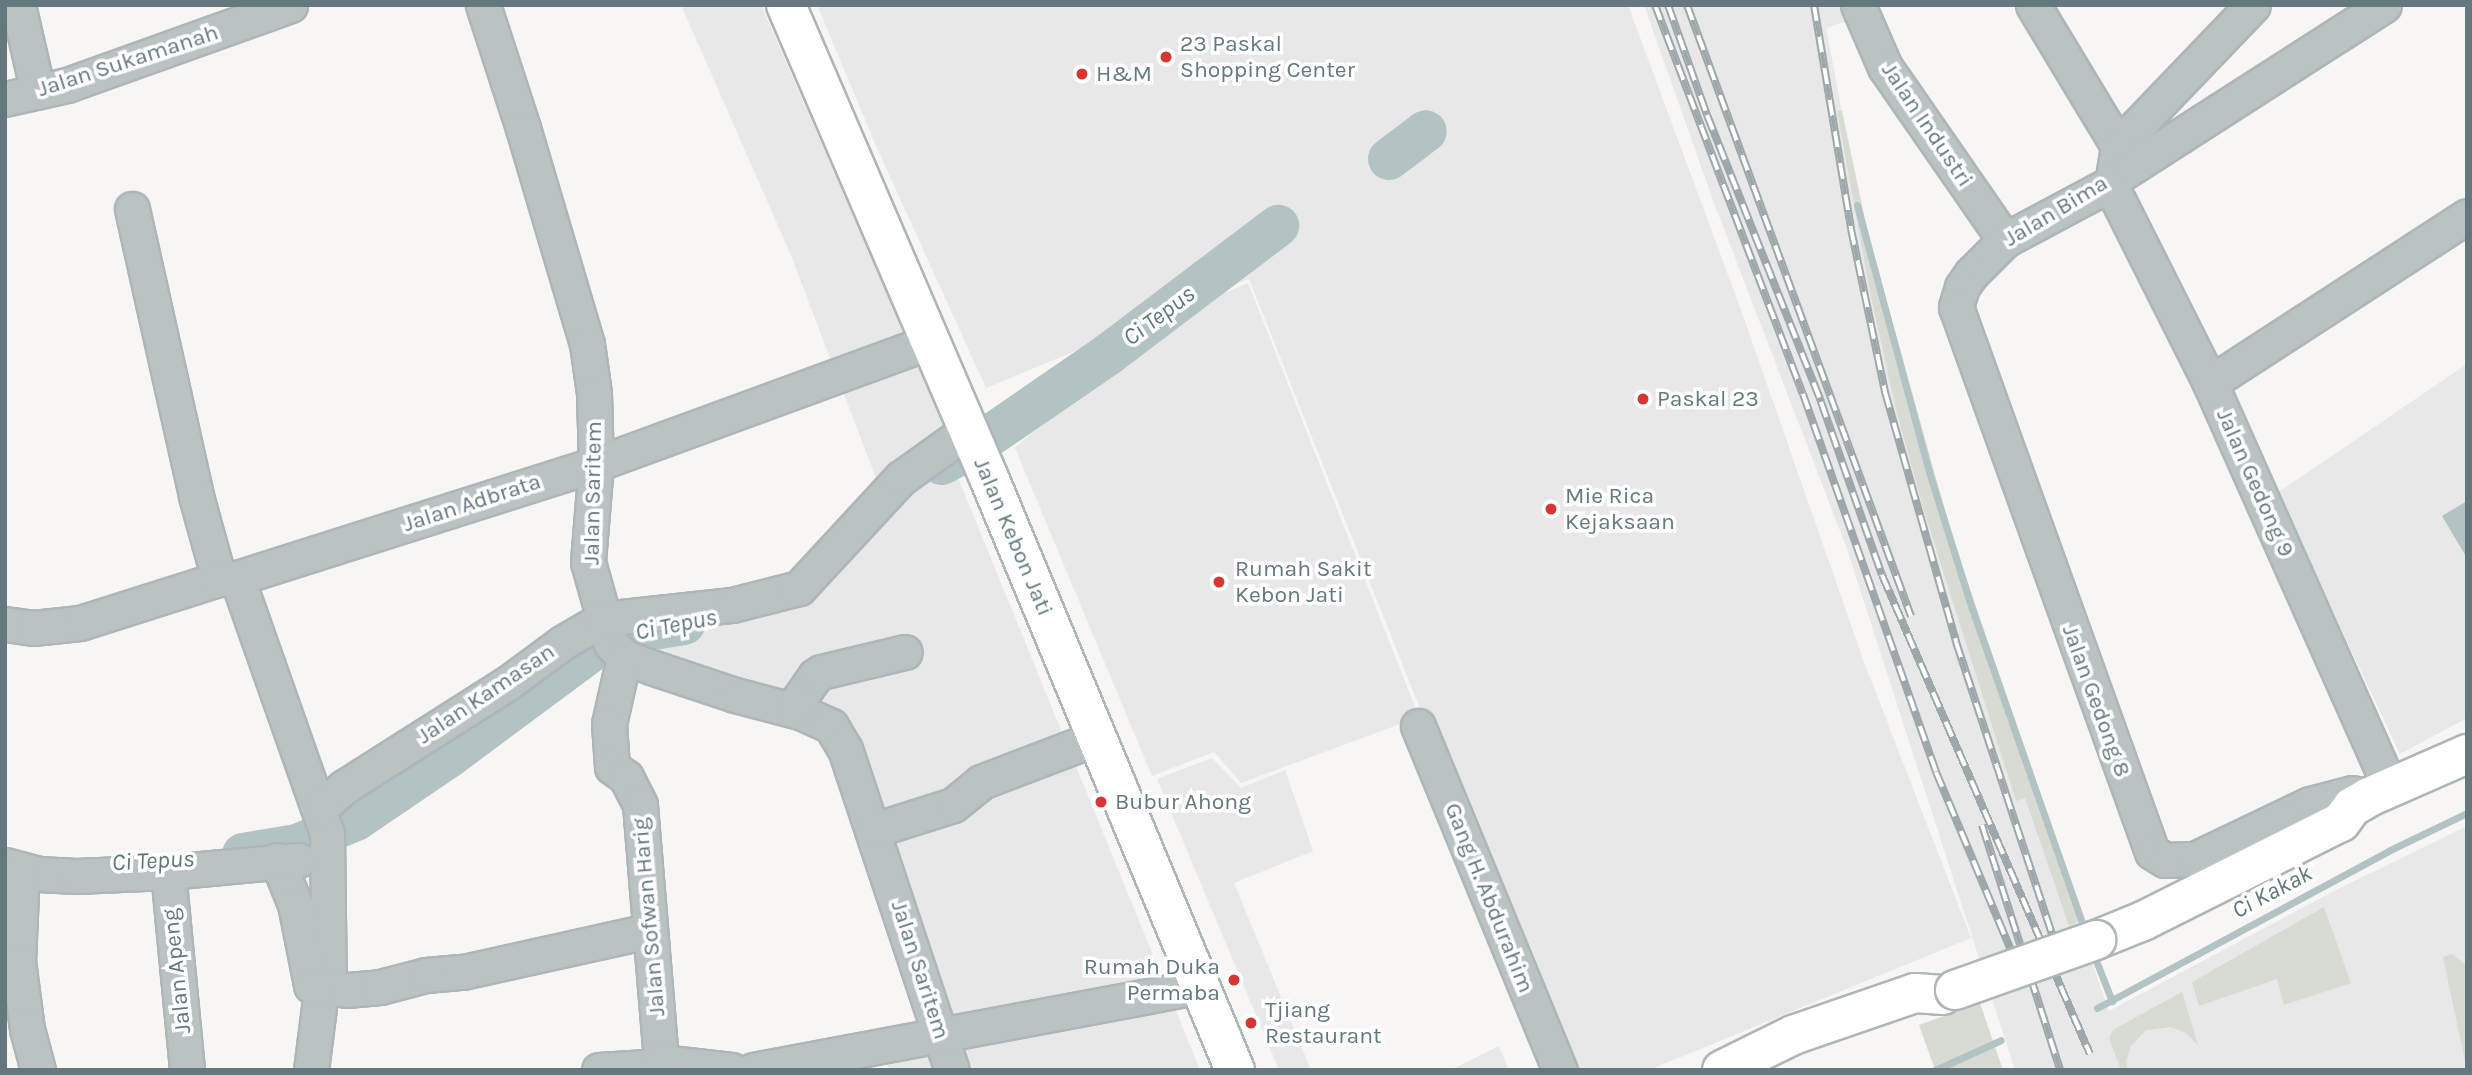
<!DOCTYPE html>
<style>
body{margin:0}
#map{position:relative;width:2472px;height:1075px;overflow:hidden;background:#f7f6f4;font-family:Karla,sans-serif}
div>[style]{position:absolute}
.built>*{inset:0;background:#e7e8e7}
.green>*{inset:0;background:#d8dbd3}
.water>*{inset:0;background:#b3c3c3}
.stream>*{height:7px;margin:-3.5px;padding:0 3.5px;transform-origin:3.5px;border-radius:3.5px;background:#b3c3c3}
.river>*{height:42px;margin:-21px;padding:0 21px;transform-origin:21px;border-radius:21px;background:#b3c3c3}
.roads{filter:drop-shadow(2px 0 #afb6b8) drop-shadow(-2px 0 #afb6b8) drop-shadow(0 2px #afb6b8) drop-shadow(0 -2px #afb6b8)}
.minor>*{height:33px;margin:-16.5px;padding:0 16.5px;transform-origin:16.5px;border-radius:16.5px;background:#bbc2c3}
.major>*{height:38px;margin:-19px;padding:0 19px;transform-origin:19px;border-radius:19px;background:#fff}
.rail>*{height:8px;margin-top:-4px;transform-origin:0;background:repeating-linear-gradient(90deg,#fff 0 16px,#9ea7aa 0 32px);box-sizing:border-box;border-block:2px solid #9ea7aa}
.bridges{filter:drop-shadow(2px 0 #afb6b8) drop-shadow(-2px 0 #afb6b8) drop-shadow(0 2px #afb6b8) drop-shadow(0 -2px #afb6b8)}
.major-bridge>*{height:38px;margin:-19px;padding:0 19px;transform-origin:19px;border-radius:19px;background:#fff}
.dots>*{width:19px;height:19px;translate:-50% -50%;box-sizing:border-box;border:4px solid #fff;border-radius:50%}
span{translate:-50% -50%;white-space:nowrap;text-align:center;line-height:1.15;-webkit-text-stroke:7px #fff;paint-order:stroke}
.poi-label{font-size:23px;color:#64787d}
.left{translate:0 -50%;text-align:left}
.right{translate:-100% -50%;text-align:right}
.street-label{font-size:23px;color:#64787d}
.water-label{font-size:24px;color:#5f7778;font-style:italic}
.frame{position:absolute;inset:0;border:7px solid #64787d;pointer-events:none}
</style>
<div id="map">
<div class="built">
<div style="clip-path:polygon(681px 5px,761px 5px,949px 435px,879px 486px,790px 253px)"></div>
<div style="clip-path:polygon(817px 5px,1628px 5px,1741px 310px,1864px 662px,1971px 938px,1649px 1070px,1564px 1070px,1249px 279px,986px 388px,877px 148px)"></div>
<div style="clip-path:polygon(1644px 5px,1851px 5px,1854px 19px,1826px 28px,1875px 286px,1970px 616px,2109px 1011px,2332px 892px,2467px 826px,2467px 1070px,2015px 1070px,1847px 549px,1714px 203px)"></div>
<div style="clip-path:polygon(1248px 283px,1419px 717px,1241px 783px,1214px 752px,1152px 776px,1015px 448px,1157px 322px)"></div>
<div style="clip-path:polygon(2467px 364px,2467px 718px,2400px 754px,2277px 493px)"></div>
<div style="clip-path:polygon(952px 463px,1200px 1070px,955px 1070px,844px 745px,648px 655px,630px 631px,806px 594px,915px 476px)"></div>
<div style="clip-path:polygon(1212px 758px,1241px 788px,1285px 770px,1313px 851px,1234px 883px,1311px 1070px,1279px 1070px,1157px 779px)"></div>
<div style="clip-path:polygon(1499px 1046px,1509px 1070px,1451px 1070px)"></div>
<div style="clip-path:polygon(935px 1051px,941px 1070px,889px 1070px,884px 1057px)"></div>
</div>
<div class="green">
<div style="clip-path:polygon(1837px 111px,1842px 111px,1869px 238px,1953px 539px,2083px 920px,2069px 926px,2025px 798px,2016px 801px,1924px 511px,1895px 406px,1870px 292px)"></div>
<div style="clip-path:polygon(2324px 907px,2351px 983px,2284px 1005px,2277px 979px,2199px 1006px,2192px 982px)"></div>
<div style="clip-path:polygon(2452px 954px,2467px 966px,2467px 1070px,2443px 957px)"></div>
<div style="clip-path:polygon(2182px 992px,2198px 1045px,2186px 1033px,2171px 1027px,2146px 1030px,2131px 1046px,2126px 1061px,2128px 1070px,2121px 1070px,2109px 1038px,2113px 1030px)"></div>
<div style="clip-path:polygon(1980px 1003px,2003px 1070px,1935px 1070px,1919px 1025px)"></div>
</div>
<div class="water">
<div style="clip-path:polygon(2467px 501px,2467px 558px,2442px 516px)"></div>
</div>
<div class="stream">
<div style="left:1857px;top:205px;width:277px;rotate:74.9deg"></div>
<div style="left:1929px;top:472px;width:134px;rotate:72.6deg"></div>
<div style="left:1969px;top:600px;width:352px;rotate:70.7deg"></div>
<div style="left:2093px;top:953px;width:52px;rotate:68.4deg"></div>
<div style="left:2097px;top:1008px;width:333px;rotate:-28.3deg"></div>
<div style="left:2390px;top:850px;width:85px;rotate:-25.7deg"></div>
<div style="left:1935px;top:1070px;width:72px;rotate:-24.4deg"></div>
</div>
<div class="river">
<div style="left:1389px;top:159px;width:46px;rotate:-37.1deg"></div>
<div style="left:942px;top:464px;width:34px;rotate:-28deg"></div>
<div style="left:972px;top:448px;width:168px;rotate:-34.5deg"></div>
<div style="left:1110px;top:353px;width:211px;rotate:-37.1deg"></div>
<div style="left:243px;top:854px;width:55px;rotate:-9.5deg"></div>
<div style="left:297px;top:845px;width:64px;rotate:-23deg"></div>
<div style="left:356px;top:820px;width:114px;rotate:-34.2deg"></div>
<div style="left:450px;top:756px;width:179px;rotate:-36.6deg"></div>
<div style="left:594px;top:649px;width:38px;rotate:-25deg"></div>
<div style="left:628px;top:633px;width:57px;rotate:-9.1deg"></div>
</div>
<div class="roads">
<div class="minor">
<div style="left:18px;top:5px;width:89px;rotate:77.1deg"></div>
<div style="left:483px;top:5px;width:129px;rotate:72deg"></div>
<div style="left:523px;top:128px;width:225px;rotate:73.5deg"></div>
<div style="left:587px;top:344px;width:49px;rotate:81.9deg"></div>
<div style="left:594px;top:393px;width:71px;rotate:88.4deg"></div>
<div style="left:596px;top:464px;width:98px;rotate:94.7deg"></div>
<div style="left:588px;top:562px;width:85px;rotate:74.3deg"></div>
<div style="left:611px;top:644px;width:18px;rotate:45deg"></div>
<div style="left:624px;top:657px;width:29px;rotate:20deg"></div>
<div style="left:651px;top:667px;width:89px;rotate:18.4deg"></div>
<div style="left:735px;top:695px;width:67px;rotate:14.7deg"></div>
<div style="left:800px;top:712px;width:34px;rotate:24deg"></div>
<div style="left:831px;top:726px;width:27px;rotate:59deg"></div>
<div style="left:845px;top:749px;width:338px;rotate:71.6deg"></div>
<div style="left:1858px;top:5px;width:68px;rotate:66.5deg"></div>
<div style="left:1885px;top:67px;width:211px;rotate:55.3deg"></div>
<div style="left:2033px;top:5px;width:165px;rotate:58.9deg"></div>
<div style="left:2253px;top:5px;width:195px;rotate:133.8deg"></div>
<div style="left:2118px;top:146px;width:33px;rotate:99deg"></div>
<div style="left:2113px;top:179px;width:6px;rotate:121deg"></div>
<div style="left:2110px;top:184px;width:119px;rotate:151.9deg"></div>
<div style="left:2005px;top:240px;width:48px;rotate:135deg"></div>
<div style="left:1971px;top:274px;width:16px;rotate:125deg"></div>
<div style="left:1962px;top:287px;width:21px;rotate:107deg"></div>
<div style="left:1956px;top:307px;width:579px;rotate:70.22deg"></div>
<div style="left:2152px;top:852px;width:15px;rotate:32deg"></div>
<div style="left:2165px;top:860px;width:30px;rotate:-2deg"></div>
<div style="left:2195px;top:859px;width:127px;rotate:-25.6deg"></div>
<div style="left:2310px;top:804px;width:43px;rotate:-14.7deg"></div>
<div style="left:2352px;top:793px;width:17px;rotate:13deg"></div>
<div style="left:5px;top:99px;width:64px;rotate:-12.7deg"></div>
<div style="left:67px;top:85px;width:237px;rotate:-19.7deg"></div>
<div style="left:2113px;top:179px;width:322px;rotate:-32.7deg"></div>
<div style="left:2110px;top:184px;width:223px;rotate:63.3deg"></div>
<div style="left:2210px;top:383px;width:442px;rotate:66deg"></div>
<div style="left:132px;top:209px;width:294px;rotate:77.4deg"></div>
<div style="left:196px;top:496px;width:86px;rotate:74.5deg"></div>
<div style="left:2210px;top:383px;width:306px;rotate:-33deg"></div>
<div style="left:237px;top:578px;width:270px;rotate:70.6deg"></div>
<div style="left:327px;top:833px;width:154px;rotate:89.3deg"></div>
<div style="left:329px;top:987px;width:15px;rotate:127deg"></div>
<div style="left:320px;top:999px;width:72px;rotate:97.2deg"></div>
<div style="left:5px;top:624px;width:28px;rotate:8deg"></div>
<div style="left:33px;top:628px;width:47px;rotate:-6.1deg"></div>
<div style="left:80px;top:623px;width:146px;rotate:-17.6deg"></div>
<div style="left:219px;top:579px;width:18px;rotate:-3deg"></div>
<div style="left:237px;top:578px;width:377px;rotate:-17.6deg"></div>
<div style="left:596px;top:464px;width:355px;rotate:-20.1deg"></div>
<div style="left:624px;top:657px;width:69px;rotate:102.6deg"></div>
<div style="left:609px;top:724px;width:43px;rotate:86deg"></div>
<div style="left:612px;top:767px;width:17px;rotate:36deg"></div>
<div style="left:626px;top:777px;width:31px;rotate:63deg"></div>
<div style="left:640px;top:805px;width:258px;rotate:85.3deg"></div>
<div style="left:792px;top:709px;width:40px;rotate:-55.1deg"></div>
<div style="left:815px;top:676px;width:7px;rotate:-34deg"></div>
<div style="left:821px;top:672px;width:86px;rotate:-13.4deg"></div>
<div style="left:1418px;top:726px;width:372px;rotate:67.6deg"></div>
<div style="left:320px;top:808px;width:32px;rotate:-41deg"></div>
<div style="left:344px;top:787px;width:194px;rotate:-32.4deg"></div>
<div style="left:508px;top:683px;width:67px;rotate:-36.5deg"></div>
<div style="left:562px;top:643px;width:48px;rotate:-30.3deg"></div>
<div style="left:603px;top:619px;width:130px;rotate:-6.2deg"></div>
<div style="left:732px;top:605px;width:69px;rotate:-14.2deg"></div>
<div style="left:799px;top:588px;width:150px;rotate:-47.2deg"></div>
<div style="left:901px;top:478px;width:82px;rotate:-35.6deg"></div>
<div style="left:874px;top:830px;width:83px;rotate:-17.6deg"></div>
<div style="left:953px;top:805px;width:36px;rotate:-39deg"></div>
<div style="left:981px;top:782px;width:123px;rotate:-20.9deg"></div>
<div style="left:277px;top:860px;width:48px;rotate:67.8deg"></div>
<div style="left:295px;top:904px;width:83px;rotate:78.8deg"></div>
<div style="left:311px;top:985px;width:36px;rotate:8deg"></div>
<div style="left:347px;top:990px;width:33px;rotate:-5deg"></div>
<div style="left:380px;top:987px;width:48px;rotate:-14.6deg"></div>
<div style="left:426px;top:975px;width:37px;rotate:-5deg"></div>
<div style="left:463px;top:972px;width:189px;rotate:-12.5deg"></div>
<div style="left:5px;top:865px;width:35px;rotate:15deg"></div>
<div style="left:39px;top:874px;width:37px;rotate:3deg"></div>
<div style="left:76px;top:876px;width:92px;rotate:-2.5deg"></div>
<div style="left:168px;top:872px;width:131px;rotate:-5.3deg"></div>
<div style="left:22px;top:870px;width:91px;rotate:92.5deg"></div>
<div style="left:18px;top:961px;width:69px;rotate:82.5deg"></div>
<div style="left:27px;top:1029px;width:42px;rotate:75deg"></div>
<div style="left:168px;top:872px;width:199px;rotate:84.5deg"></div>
<div style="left:599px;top:1070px;width:47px;rotate:-3.7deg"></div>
<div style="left:646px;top:1067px;width:16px;rotate:-18deg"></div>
<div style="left:661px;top:1062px;width:71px;rotate:6.4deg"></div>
<div style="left:753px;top:1070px;width:456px;rotate:-10.6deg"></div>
</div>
<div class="major">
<div style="left:786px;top:5px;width:515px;rotate:66.77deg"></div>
<div style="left:989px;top:478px;width:641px;rotate:67.44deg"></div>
<div style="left:2096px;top:940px;width:51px;rotate:-22deg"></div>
<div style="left:2143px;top:921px;width:221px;rotate:-26.6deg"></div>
<div style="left:2341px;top:822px;width:19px;rotate:-54deg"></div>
<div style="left:2352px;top:807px;width:20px;rotate:-30deg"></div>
<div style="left:2369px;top:797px;width:107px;rotate:-23.7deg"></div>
<div style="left:1722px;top:1070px;width:79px;rotate:-26.2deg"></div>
<div style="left:1793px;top:1035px;width:129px;rotate:-19deg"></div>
<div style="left:1915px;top:993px;width:28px;rotate:4deg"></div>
</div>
</div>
<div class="rail">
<div style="left:1655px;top:5px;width:416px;rotate:69.2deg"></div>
<div style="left:1803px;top:394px;width:401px;rotate:70.6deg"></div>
<div style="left:1936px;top:772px;width:219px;rotate:67.2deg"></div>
<div style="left:1668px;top:5px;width:117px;rotate:70.5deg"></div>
<div style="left:1707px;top:115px;width:309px;rotate:68.3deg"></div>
<div style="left:1821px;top:402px;width:183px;rotate:70.6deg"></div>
<div style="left:1882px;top:575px;width:522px;rotate:66.53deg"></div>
<div style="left:1687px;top:5px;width:651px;rotate:69.87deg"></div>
<div style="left:1814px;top:5px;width:227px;rotate:80.6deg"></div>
<div style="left:1851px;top:229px;width:167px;rotate:78.2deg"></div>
<div style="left:1885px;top:392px;width:260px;rotate:74.1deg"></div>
<div style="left:1956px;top:642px;width:327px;rotate:71.8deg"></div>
<div style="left:1982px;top:825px;width:257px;rotate:72.3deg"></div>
</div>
<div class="bridges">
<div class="major-bridge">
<div style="left:1955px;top:990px;width:150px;rotate:-19.5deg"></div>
</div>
</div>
<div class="dots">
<div style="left:1166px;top:57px;background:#d63735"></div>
<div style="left:1082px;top:74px;background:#d63735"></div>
<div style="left:1643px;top:399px;background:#d63735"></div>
<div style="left:1551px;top:509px;background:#d63735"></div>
<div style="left:1219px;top:582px;background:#d63735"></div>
<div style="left:1101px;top:802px;background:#d63735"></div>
<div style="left:1234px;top:980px;background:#d63735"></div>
<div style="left:1251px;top:1023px;background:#d63735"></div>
</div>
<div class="poi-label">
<span class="left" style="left:1180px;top:57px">23 Paskal<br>Shopping Center</span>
<span class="left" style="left:1096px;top:74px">H&amp;M</span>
<span class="left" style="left:1657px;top:399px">Paskal 23</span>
<span class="left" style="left:1565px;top:509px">Mie Rica<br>Kejaksaan</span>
<span class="left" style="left:1235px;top:582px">Rumah Sakit<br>Kebon Jati</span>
<span class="left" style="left:1115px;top:802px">Bubur Ahong</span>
<span class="right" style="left:1220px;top:980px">Rumah Duka<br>Permaba</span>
<span class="left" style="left:1265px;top:1023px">Tjiang<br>Restaurant</span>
</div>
<div class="street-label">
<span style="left:128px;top:61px;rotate:-18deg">Jalan Sukamanah</span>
<span style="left:1927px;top:125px;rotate:56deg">Jalan Industri</span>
<span style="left:2056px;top:211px;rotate:-31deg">Jalan Bima</span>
<span style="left:2255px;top:483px;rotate:66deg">Jalan Gedong 9</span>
<span style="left:593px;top:493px;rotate:-89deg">Jalan Saritem</span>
<span style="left:472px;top:503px;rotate:-18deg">Jalan Adbrata</span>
<span style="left:1013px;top:537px;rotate:67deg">Jalan Kebon Jati</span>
<span style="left:486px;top:694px;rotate:-34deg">Jalan Kamasan</span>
<span style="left:2096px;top:701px;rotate:70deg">Jalan Gedong 8</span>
<span style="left:1489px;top:898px;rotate:68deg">Gang H. Abdurahim</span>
<span style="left:649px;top:917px;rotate:-95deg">Jalan Sofwan Harig</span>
<span style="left:920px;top:970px;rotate:72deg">Jalan Saritem</span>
<span style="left:177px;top:971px;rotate:-96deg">Jalan Apeng</span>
</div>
<div class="water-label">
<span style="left:1159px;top:316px;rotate:-37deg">Ci Tepus</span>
<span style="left:676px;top:625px;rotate:-11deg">Ci Tepus</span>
<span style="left:153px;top:861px;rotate:-3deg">Ci Tepus</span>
<span style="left:2272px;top:892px;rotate:-28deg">Ci Kakak</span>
</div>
<div class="frame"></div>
</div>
